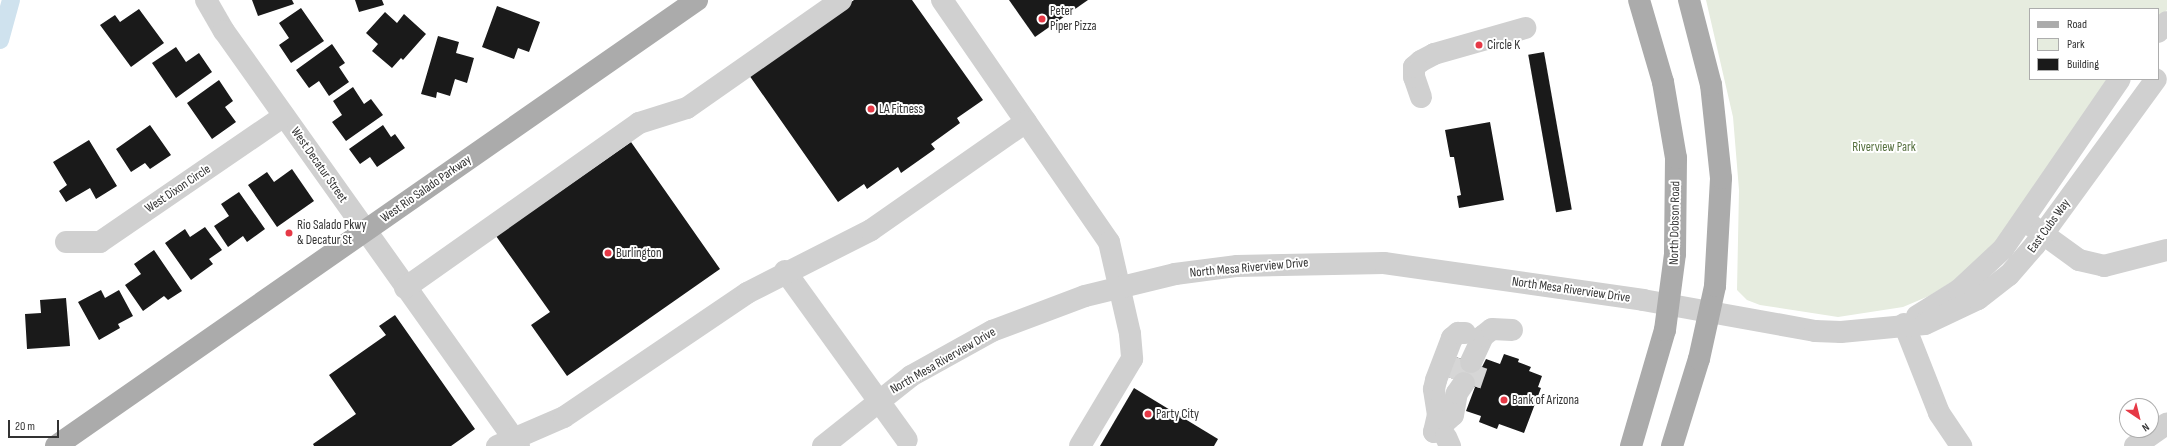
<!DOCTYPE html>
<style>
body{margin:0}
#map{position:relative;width:2167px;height:446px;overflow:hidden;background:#fff;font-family:"Sofia Sans Condensed",sans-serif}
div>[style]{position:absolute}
.green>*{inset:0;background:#e6ecdf}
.canal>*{height:18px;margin:-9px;padding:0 9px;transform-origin:9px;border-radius:9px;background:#cfe2ee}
.building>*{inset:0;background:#1a1a1a;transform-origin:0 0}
.minor-tunnel>*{height:22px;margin-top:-11px;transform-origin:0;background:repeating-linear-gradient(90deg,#d6d6d6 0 22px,transparent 0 33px)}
.minor>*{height:22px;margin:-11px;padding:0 11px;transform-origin:11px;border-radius:11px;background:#d0d0d0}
.major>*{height:22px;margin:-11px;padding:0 11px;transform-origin:11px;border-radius:11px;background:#ababab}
.dots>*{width:11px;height:11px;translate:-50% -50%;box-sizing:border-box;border:2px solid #fff;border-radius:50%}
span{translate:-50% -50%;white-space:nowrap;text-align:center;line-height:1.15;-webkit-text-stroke:4px #fff;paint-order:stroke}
.poi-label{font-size:13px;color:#333}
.left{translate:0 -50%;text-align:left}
.park-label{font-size:13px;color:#56703f}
.street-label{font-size:13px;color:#333}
.legend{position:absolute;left:2029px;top:8px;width:130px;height:72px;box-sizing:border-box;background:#fff;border:1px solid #adadad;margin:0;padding:5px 7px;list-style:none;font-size:12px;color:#333}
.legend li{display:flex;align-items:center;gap:8px;height:20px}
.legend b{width:20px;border:1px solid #adadad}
.north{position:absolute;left:2119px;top:398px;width:40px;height:40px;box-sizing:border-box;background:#fff;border:1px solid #adadad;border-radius:50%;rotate:145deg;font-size:11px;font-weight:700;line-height:16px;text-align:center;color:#333}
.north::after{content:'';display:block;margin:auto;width:14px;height:18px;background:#e63946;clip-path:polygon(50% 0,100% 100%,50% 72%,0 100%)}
.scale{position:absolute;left:8px;top:420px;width:51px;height:18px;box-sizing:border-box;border:2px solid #333;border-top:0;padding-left:5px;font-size:12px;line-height:14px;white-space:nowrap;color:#333;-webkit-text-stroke:3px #fff;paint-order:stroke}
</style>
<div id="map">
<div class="green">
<div style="clip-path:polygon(1706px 0,2167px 0,2167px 10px,2158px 20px,2158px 9px,2030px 9px,2030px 79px,2110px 79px,2013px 222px,1969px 271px,1929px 296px,1903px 307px,1838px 317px,1760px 305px,1747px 300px,1737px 290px,1739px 190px,1733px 117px)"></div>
</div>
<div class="canal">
<div style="left:0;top:40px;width:41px;rotate:-74.6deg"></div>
</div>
<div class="building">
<div style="clip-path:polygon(252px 0,292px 0,294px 4px,258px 16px)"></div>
<div style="clip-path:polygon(355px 0,382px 0,384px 5px,359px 12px)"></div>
<div style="clip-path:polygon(854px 0,912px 0,983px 100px,957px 118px,960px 123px,931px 144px,935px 149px,901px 173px,898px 167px,867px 189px,864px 184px,838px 202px,749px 75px)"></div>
<div style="clip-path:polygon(1009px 0,1088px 0,1035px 37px)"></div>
<div style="clip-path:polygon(497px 6px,540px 22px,529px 52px,518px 48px,514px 59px,482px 47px)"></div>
<div style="clip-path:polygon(301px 8px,324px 41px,291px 63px,279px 45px,289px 38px,279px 23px)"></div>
<div style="clip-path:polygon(139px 9px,164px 43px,131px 67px,100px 25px,115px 15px,120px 22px)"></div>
<div style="clip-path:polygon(385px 12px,397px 23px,404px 14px,426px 34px,403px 60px,401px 58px,392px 68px,372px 51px,378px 44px,366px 33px)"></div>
<div style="clip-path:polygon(438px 36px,459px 42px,456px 53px,474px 58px,467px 83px,455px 79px,450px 96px,437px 92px,436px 98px,421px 94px)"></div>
<div style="clip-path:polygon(332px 44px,345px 63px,339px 67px,349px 82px,329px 96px,319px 81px,309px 88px,296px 70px)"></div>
<div style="clip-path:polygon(176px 47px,186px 62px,199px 53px,212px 72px,176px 98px,152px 63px)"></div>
<div style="left:1544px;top:52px;width:160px;height:16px;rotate:80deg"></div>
<div style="clip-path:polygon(219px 80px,233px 101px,225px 107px,236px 122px,212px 139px,187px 103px)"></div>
<div style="clip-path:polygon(353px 87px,364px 104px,371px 99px,383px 115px,346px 141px,332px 122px,342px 115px,333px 101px)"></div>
<div style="clip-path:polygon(1490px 122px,1504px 200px,1459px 208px,1457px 196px,1461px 195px,1454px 157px,1450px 157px,1445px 130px)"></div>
<div style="clip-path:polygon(150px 125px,171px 155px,150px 169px,145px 163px,131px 172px,116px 149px)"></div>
<div style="clip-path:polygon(383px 125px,391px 137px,395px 134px,405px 148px,377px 167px,370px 157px,360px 164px,349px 149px)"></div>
<div style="clip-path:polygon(89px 140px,117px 186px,96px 199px,90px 188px,66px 202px,59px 191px,67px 185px,53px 162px)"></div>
<div style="clip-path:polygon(631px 142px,720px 269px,567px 376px,531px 325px,550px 312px,496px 236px)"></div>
<div style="clip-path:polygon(292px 169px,314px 201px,277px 227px,248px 185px,267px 172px,274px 182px)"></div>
<div style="clip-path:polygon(239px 192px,265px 229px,247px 242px,243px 236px,228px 247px,214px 226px,229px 216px,221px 204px)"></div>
<div style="clip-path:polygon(205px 227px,222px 250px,209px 259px,213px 264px,191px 280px,165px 243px,185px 229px,190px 237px)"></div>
<div style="clip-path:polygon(154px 250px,182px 291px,168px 300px,164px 296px,143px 311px,125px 285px,141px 274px,134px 264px)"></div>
<div style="clip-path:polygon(101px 290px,105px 298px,119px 290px,133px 316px,118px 324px,120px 328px,99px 340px,78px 302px)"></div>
<div style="clip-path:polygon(66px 298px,70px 346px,27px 349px,25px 314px,41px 313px,40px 300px)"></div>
<div style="clip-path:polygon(395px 315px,475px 429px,451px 446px,314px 446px,313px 444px,356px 414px,329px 375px,386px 335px,379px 326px)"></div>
<div style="clip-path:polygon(1504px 354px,1519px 359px,1518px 362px,1531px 367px,1529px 371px,1542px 376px,1538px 387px,1541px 388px,1524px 433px,1499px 424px,1497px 429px,1479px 422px,1481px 416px,1466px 411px,1475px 387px,1443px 375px,1451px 355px,1482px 367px,1486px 359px,1500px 364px)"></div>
<div style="clip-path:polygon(1134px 388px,1218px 439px,1214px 446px,1100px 446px)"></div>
</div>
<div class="minor-tunnel">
<div style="left:1455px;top:380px;width:22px;rotate:-69deg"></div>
<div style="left:1470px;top:385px;width:21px;rotate:-71deg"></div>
</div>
<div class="minor">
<div style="left:206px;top:0;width:36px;rotate:60deg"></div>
<div style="left:224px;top:31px;width:509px;rotate:54.59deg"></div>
<div style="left:942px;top:0;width:294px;rotate:55.4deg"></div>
<div style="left:1109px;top:242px;width:94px;rotate:77.1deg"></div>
<div style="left:1130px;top:334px;width:25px;rotate:85deg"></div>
<div style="left:1132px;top:359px;width:101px;rotate:120.9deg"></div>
<div style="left:2158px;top:32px;width:13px;rotate:-48deg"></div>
<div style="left:1421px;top:97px;width:21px;rotate:-109deg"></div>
<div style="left:1414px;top:77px;width:10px;rotate:-90deg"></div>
<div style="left:1414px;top:67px;width:9px;rotate:-41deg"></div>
<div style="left:1421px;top:61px;width:15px;rotate:-28deg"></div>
<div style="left:1434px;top:54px;width:95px;rotate:-15.9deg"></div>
<div style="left:2032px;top:226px;width:58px;rotate:35.9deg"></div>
<div style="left:2079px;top:260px;width:26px;rotate:13deg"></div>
<div style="left:2104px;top:266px;width:65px;rotate:-14.3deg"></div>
<div style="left:66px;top:242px;width:34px"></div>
<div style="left:100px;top:242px;width:223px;rotate:-34.4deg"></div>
<div style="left:785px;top:271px;width:208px;rotate:54.2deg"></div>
<div style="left:405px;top:288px;width:286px;rotate:-35.2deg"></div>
<div style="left:639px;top:123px;width:50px;rotate:-17.4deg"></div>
<div style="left:687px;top:108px;width:188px;rotate:-35deg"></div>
<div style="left:1917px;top:316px;width:49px;rotate:-31.8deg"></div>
<div style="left:1959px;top:290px;width:60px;rotate:-43deg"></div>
<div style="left:2003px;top:249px;width:206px;rotate:-55.5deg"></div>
<div style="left:1904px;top:324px;width:96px;rotate:68.5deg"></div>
<div style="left:1939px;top:413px;width:40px;rotate:56deg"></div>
<div style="left:1471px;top:362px;width:29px;rotate:-65deg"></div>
<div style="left:1483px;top:336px;width:11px;rotate:-38deg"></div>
<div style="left:1492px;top:329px;width:20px;rotate:3deg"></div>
<div style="left:1434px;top:432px;width:17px;rotate:-77deg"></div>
<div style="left:1438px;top:415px;width:26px;rotate:-99deg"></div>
<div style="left:1434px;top:389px;width:9px;rotate:-77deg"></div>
<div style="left:1436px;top:380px;width:45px;rotate:-69.1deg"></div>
<div style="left:1452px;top:338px;width:8px;rotate:-40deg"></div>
<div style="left:1458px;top:333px;width:7px"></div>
<div style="left:1434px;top:432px;width:25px;rotate:-42deg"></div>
<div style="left:1453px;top:415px;width:22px;rotate:-80deg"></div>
<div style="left:1457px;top:393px;width:12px;rotate:-55deg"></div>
<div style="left:1446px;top:437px;width:10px;rotate:66deg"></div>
<div style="left:497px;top:446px;width:73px;rotate:-23.4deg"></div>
<div style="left:564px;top:417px;width:221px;rotate:-34.1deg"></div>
<div style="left:747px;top:293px;width:139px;rotate:-26.9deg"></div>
<div style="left:871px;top:230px;width:189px;rotate:-34.9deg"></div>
<div style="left:823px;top:446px;width:112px;rotate:-38.5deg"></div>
<div style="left:911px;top:376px;width:93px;rotate:-29.1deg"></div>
<div style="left:992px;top:331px;width:99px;rotate:-20.6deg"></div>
<div style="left:1085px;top:296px;width:93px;rotate:-13.7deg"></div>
<div style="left:1175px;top:274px;width:63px;rotate:-7.4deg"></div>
<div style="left:1237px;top:266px;width:147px;rotate:-1.2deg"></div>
<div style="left:1384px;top:263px;width:262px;rotate:8.1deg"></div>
<div style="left:1643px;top:300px;width:175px;rotate:10.2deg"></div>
<div style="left:1815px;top:331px;width:26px;rotate:2deg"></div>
<div style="left:1841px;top:332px;width:84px;rotate:-5.4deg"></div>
<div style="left:1925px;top:324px;width:59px;rotate:-25.3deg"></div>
<div style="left:1978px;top:299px;width:39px;rotate:-38deg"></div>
<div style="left:2009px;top:275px;width:40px;rotate:-49deg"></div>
<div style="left:2035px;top:245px;width:205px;rotate:-53.9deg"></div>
<div style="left:2135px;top:446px;width:39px;rotate:-35deg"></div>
</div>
<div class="major">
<div style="left:56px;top:446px;width:781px;rotate:-34.83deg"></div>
<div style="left:1631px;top:446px;width:121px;rotate:-73.7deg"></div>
<div style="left:1665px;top:330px;width:77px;rotate:-82.5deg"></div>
<div style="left:1675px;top:254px;width:96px;rotate:-89.4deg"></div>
<div style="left:1676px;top:158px;width:77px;rotate:-99.7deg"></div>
<div style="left:1663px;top:82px;width:85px;rotate:-106.3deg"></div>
<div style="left:1672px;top:446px;width:91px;rotate:-72.8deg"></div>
<div style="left:1699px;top:359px;width:75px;rotate:-77.6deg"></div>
<div style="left:1715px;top:286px;width:108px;rotate:-86.8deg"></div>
<div style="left:1721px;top:178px;width:94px;rotate:-96.1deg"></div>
<div style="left:1711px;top:85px;width:88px;rotate:-104.5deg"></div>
</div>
<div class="dots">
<div style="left:1042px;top:19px;background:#e63946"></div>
<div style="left:1479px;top:45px;background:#e63946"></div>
<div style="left:871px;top:109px;background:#e63946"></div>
<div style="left:289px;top:233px;background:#e63946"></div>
<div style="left:608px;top:253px;background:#e63946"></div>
<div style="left:1504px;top:400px;background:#e63946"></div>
<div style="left:1148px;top:414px;background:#e63946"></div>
</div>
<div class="poi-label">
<span class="left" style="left:1050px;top:19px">Peter<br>Piper Pizza</span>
<span class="left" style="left:1487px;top:45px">Circle K</span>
<span class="left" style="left:879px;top:109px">LA Fitness</span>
<span class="left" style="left:297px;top:233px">Rio Salado Pkwy<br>&amp; Decatur St</span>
<span class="left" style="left:616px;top:253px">Burlington</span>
<span class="left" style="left:1512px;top:400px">Bank of Arizona</span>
<span class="left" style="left:1156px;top:414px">Party City</span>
</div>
<div class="park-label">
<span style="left:1884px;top:147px">Riverview Park</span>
</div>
<div class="street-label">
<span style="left:319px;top:165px;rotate:55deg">West Decatur Street</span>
<span style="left:178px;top:189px;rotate:-34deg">West Dixon Circle</span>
<span style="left:426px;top:189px;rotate:-35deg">West Rio Salado Parkway</span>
<span style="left:1675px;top:223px;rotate:-89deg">North Dobson Road</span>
<span style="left:2049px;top:226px;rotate:-54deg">East Cubs Way</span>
<span style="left:1249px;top:268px;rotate:-5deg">North Mesa Riverview Drive</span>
<span style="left:1571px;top:290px;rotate:8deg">North Mesa Riverview Drive</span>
<span style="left:943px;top:361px;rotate:-30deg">North Mesa Riverview Drive</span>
</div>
<ul class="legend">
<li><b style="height:5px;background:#ababab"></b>Road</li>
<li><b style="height:11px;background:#e6ecdf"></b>Park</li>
<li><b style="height:11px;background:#1a1a1a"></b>Building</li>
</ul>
<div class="north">N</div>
<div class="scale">20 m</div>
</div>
